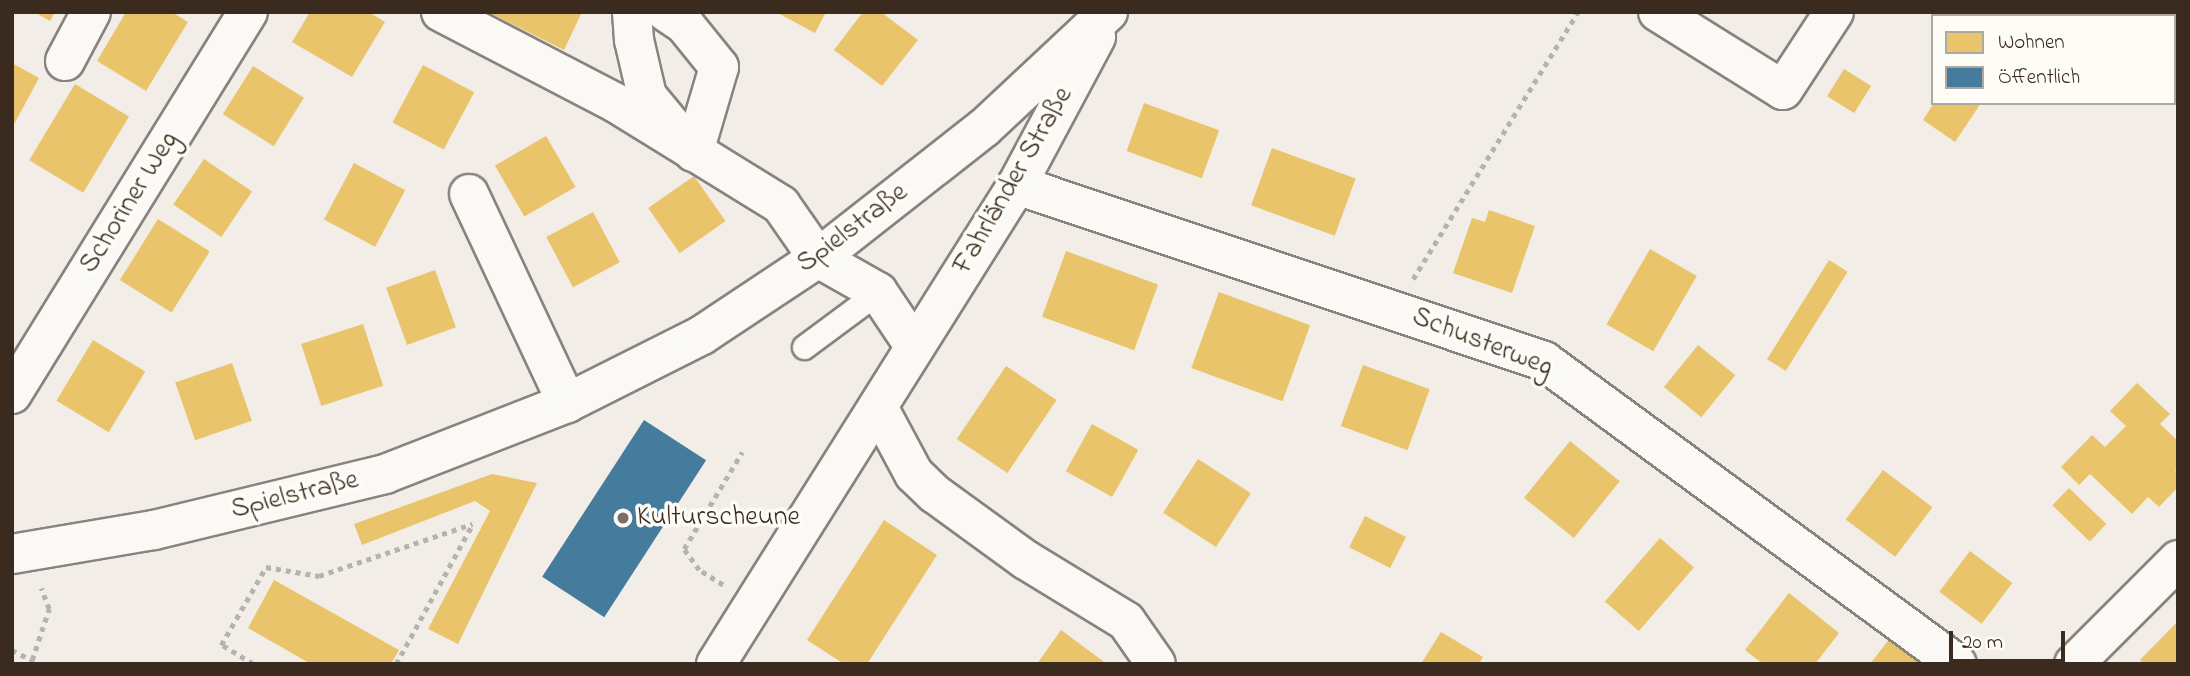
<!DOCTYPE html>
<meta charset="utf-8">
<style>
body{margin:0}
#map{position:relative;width:2190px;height:676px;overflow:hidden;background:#f3ede8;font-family:"Indie Flower",sans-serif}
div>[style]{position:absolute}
.homes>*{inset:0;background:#e9c46a;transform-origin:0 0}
.public>*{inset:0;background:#457b9d;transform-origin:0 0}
.path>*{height:4.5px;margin-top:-2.25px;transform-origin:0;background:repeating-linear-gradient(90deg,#b5b2af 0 5px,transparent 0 10px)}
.roads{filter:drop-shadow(2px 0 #89837e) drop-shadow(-2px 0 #89837e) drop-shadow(0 2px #89837e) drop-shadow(0 -2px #89837e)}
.service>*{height:23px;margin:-11.5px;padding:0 11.5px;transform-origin:11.5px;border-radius:11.5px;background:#faf9f6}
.minor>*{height:38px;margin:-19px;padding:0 19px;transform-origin:19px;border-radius:19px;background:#faf9f6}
.dots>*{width:19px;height:19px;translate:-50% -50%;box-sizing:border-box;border:4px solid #fdfcf7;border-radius:50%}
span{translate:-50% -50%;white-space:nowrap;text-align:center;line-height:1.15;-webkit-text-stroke:7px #fdfcf7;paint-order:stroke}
.street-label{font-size:28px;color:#3b2a1e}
.poi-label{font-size:28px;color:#3b2a1e}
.left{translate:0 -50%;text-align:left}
.frame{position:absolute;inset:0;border:14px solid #3b2a1e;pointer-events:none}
.legend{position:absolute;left:1931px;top:14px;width:245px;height:91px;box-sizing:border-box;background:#fdfcf7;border:2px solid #afa8a0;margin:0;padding:9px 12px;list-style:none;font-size:21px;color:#3b2a1e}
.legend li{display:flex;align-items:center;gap:14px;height:35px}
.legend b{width:35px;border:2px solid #afa8a0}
.scale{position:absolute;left:1949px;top:631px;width:116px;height:32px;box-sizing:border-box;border:4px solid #3b2a1e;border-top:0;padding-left:9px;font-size:21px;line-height:24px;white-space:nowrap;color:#3b2a1e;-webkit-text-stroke:5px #fdfcf7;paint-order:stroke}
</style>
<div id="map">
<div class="homes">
<div style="clip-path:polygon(34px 12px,55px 12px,50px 21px)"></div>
<div style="clip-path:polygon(126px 12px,172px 12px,188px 22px,146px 91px,97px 61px)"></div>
<div style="clip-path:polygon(310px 12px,369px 12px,385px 22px,352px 77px,292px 42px)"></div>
<div style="clip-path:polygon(488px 12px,582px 12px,564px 50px)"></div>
<div style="clip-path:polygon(776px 12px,826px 12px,815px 33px)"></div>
<div style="clip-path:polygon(863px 12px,881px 12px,918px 40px,882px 86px,834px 50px)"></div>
<div style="left:1936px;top:12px;width:93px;height:6px"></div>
<div style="clip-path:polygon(12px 63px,39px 78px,12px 128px)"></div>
<div style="left:423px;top:65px;width:58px;height:65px;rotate:28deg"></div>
<div style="left:253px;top:66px;width:60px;height:57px;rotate:32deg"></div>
<div style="left:1844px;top:69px;width:32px;height:32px;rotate:32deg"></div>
<div style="left:75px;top:84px;width:63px;height:89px;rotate:31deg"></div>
<div style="left:1144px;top:103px;width:80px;height:51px;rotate:20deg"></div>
<div style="clip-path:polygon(1934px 103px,1981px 103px,1955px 142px,1923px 120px)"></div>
<div style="left:546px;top:136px;width:59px;height:59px;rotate:60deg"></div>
<div style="left:1272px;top:148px;width:89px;height:61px;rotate:20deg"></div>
<div style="left:204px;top:159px;width:58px;height:55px;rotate:34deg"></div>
<div style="left:354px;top:163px;width:58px;height:64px;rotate:28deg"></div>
<div style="left:694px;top:176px;width:55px;height:56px;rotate:55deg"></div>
<div style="clip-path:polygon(1489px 210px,1535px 226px,1512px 293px,1453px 273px,1472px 218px,1485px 222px)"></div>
<div style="left:593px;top:212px;width:57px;height:53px;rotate:62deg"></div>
<div style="left:158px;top:219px;width:61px;height:72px;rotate:32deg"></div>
<div style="left:1650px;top:249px;width:54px;height:87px;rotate:30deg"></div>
<div style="left:1066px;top:251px;width:98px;height:70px;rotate:20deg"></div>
<div style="left:1829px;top:260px;width:22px;height:117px;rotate:32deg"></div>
<div style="left:435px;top:270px;width:61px;height:52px;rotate:70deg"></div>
<div style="left:1219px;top:292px;width:97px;height:81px;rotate:20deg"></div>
<div style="left:363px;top:324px;width:65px;height:65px;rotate:72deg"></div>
<div style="left:93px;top:340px;width:61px;height:71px;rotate:31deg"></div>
<div style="left:1698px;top:345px;width:48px;height:54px;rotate:39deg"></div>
<div style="left:232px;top:363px;width:61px;height:60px;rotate:71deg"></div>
<div style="left:1363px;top:365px;width:71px;height:65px;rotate:20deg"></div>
<div style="left:1006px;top:366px;width:61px;height:88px;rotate:34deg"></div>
<div style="clip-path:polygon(2137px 383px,2170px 414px,2160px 424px,2178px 441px,2178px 467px,2175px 470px,2178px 473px,2178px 487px,2159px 507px,2148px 497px,2132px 514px,2090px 474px,2079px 485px,2061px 467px,2092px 435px,2105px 447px,2126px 426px,2110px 411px)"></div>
<div style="left:1092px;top:424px;width:53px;height:54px;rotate:29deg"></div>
<div style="left:1570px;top:441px;width:64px;height:73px;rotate:39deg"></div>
<div style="left:1198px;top:459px;width:63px;height:64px;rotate:33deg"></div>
<div style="left:1883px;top:470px;width:62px;height:62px;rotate:37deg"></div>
<div style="clip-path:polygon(492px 474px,537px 483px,458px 644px,428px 629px,490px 511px,475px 501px,362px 545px,354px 524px)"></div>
<div style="left:2069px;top:488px;width:52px;height:24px;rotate:44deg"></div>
<div style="left:1365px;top:516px;width:46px;height:35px;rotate:27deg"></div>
<div style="clip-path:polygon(884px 520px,937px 555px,867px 664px,844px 664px,807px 640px)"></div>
<div style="left:1660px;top:538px;width:45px;height:84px;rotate:41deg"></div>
<div style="left:1970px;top:551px;width:53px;height:51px;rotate:37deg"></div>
<div style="clip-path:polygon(274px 580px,399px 650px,391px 664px,311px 664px,248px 628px)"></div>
<div style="clip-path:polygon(1789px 593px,1839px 633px,1815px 664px,1763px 664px,1745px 650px)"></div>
<div style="clip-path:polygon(2178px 621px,2178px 664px,2144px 664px,2140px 660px)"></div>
<div style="clip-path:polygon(1061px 630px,1107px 664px,1037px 664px)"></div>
<div style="clip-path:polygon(1441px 632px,1483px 657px,1479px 664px,1421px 664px)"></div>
<div style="clip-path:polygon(1894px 633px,1934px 664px,1870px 664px)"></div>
</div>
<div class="public">
<div style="left:644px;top:420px;width:74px;height:187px;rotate:33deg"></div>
</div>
<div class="path">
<div style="left:1413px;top:279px;width:314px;rotate:-58.3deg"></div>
<div style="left:723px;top:585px;width:28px;rotate:-148deg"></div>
<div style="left:699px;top:570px;width:26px;rotate:-126deg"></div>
<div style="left:684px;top:549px;width:113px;rotate:-59.1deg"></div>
<div style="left:12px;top:650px;width:30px;rotate:27deg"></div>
<div style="left:32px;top:660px;width:54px;rotate:-71.6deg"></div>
<div style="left:49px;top:609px;width:22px;rotate:-111deg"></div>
<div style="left:253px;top:664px;width:37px;rotate:-149deg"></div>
<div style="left:221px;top:645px;width:90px;rotate:-60deg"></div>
<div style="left:266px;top:567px;width:54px;rotate:9.6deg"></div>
<div style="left:319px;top:576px;width:162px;rotate:-18.8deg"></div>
<div style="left:396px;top:664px;width:158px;rotate:-61.3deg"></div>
</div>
<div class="roads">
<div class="service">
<div style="left:804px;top:347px;width:92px;rotate:-36.6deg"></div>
</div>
<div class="minor">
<div style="left:441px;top:12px;width:197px;rotate:27.5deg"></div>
<div style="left:616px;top:103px;width:194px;rotate:31.7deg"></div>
<div style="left:781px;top:205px;width:65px;rotate:55.1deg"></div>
<div style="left:818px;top:258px;width:69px;rotate:29.5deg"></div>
<div style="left:878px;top:292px;width:66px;rotate:56.1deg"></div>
<div style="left:632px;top:12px;width:28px;rotate:86deg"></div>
<div style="left:634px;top:40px;width:57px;rotate:76.9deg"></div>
<div style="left:647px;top:96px;width:47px;rotate:50.2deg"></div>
<div style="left:666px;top:12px;width:23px;rotate:34deg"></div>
<div style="left:685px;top:25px;width:54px;rotate:51deg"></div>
<div style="left:719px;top:67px;width:89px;rotate:106.4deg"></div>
<div style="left:1658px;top:12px;width:147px;rotate:32deg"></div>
<div style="left:1783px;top:90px;width:93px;rotate:-56.8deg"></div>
<div style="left:65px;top:61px;width:55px;rotate:-62deg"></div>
<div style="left:1017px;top:185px;width:556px;rotate:18.47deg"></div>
<div style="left:1544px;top:361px;width:512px;rotate:36.27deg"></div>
<div style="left:469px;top:194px;width:231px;rotate:64.9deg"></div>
<div style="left:12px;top:394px;width:449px;rotate:-58.3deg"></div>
<div style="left:878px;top:407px;width:76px;rotate:61.8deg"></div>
<div style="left:914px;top:474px;width:29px;rotate:44deg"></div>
<div style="left:935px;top:494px;width:112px;rotate:36deg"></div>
<div style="left:1026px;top:560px;width:117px;rotate:31.4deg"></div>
<div style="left:1126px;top:621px;width:52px;rotate:55.1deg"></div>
<div style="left:12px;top:554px;width:144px;rotate:-9.6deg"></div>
<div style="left:154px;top:530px;width:238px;rotate:-13.6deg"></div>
<div style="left:385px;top:474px;width:195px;rotate:-21.3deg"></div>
<div style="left:567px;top:403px;width:151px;rotate:-26.7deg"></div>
<div style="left:702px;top:335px;width:139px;rotate:-33.6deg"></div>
<div style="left:818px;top:258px;width:211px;rotate:-38.1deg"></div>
<div style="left:984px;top:128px;width:170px;rotate:-43.1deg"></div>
<div style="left:716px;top:664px;width:566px;rotate:-57.86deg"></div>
<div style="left:1017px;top:185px;width:168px;rotate:-61.9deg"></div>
<div style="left:2074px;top:664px;width:147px;rotate:-45deg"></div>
</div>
</div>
<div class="dots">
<div style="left:623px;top:518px;background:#7b6e65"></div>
</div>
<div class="street-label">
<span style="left:1014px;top:181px;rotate:-60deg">Fahrländer Straße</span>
<span style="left:130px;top:203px;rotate:-58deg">Schoriner Weg</span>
<span style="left:853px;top:229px;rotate:-37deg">Spielstraße</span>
<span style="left:1482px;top:343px;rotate:21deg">Schusterweg</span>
<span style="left:295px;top:496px;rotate:-14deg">Spielstraße</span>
</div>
<div class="poi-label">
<span class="left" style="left:637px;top:518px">Kulturscheune</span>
</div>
<div class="frame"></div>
<ul class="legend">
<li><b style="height:19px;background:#e9c46a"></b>Wohnen</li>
<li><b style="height:19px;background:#457b9d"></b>Öffentlich</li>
</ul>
<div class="scale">20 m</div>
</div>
